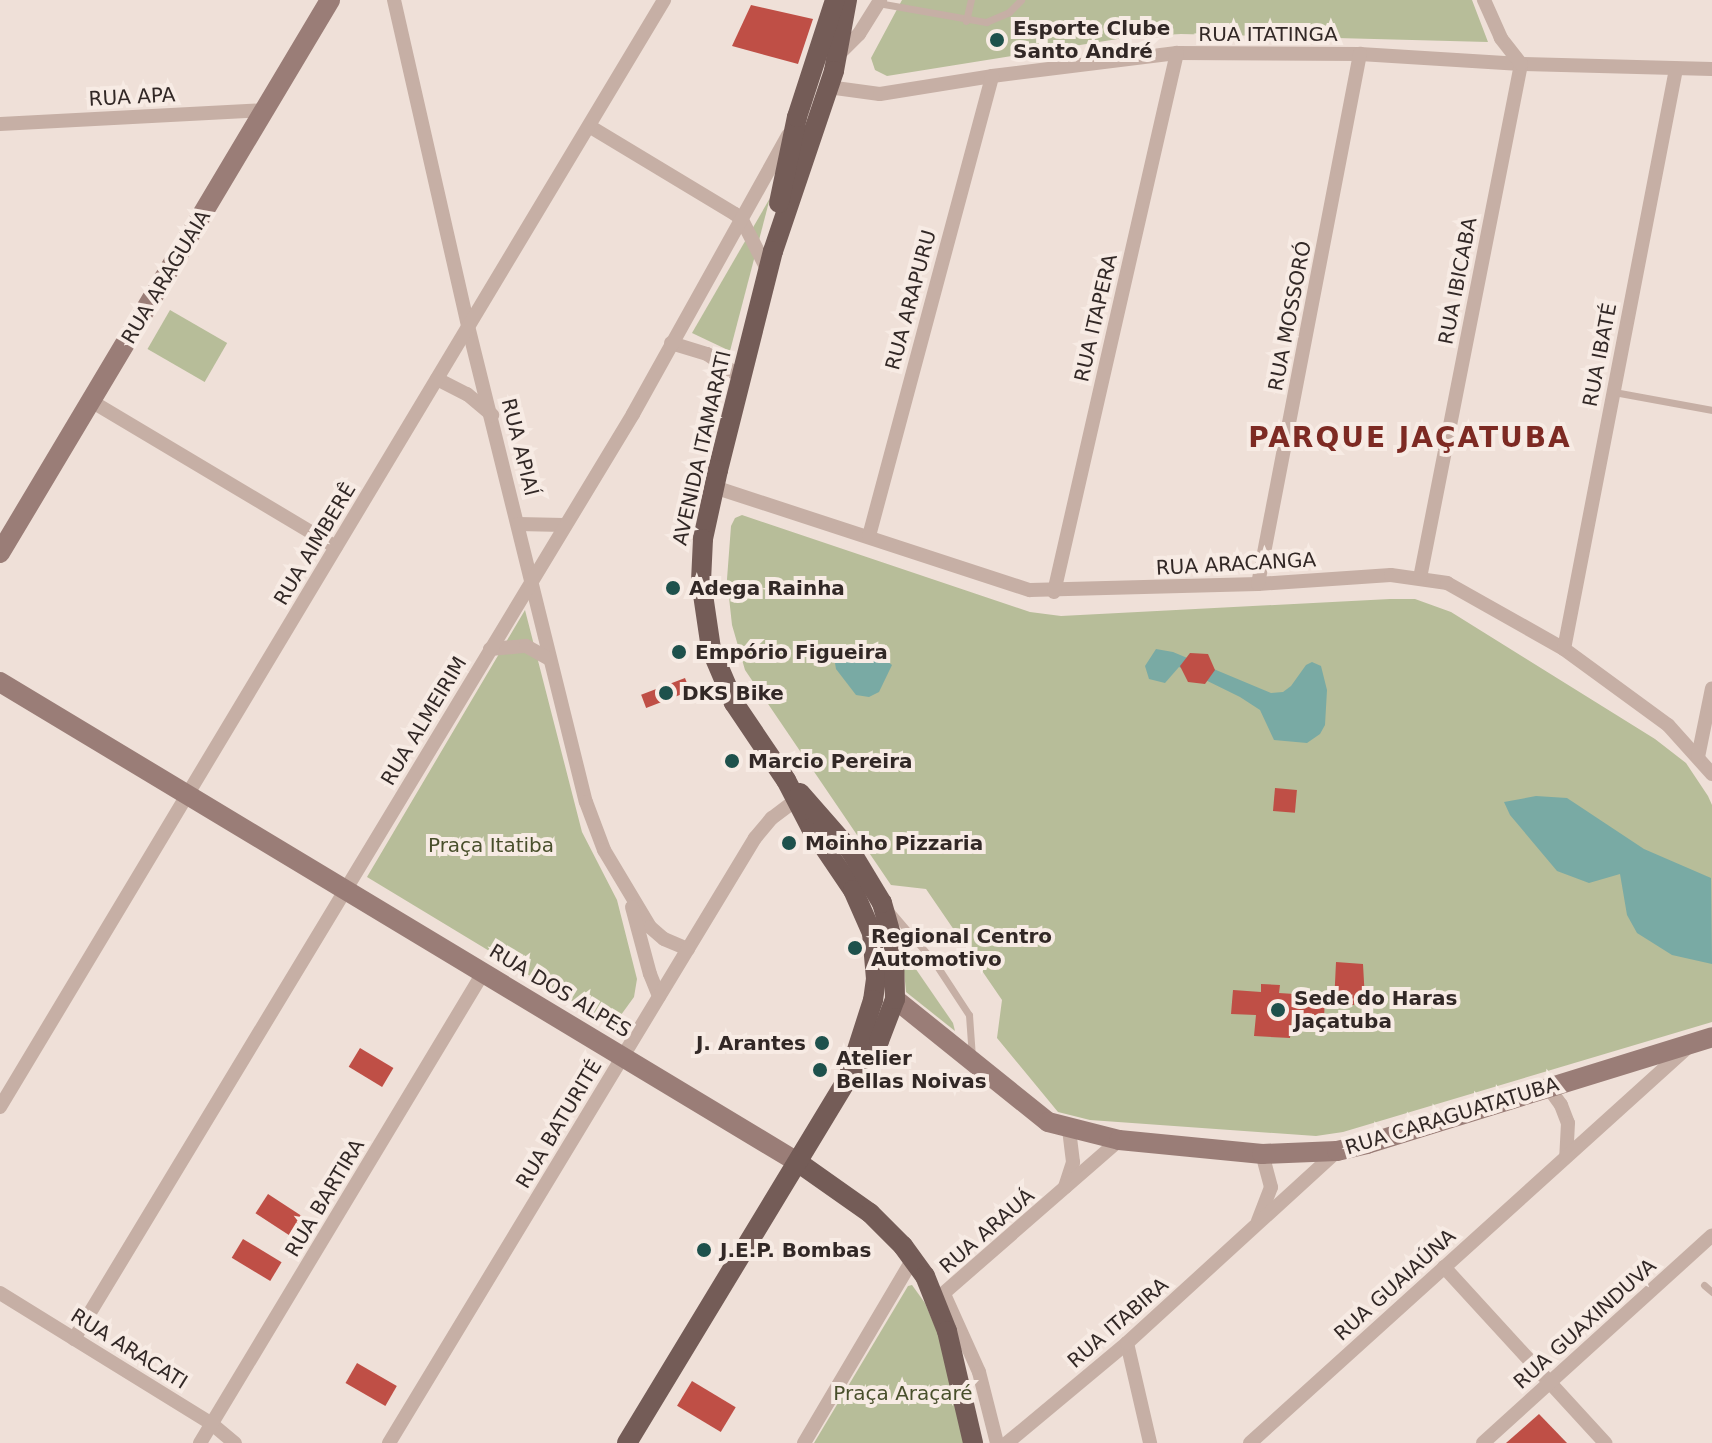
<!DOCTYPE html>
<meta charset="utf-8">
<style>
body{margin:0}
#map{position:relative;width:1712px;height:1443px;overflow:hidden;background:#efe0d8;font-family:"DejaVu Sans",sans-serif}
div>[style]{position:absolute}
.green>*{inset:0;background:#b7bd99;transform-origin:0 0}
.water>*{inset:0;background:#79aaa4}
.building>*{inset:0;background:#bf4f46;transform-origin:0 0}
.lane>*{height:7px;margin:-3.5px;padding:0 3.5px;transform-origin:3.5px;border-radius:3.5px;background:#c6afa5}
.street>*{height:14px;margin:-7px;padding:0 7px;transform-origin:7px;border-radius:7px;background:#c6afa5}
.secondary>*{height:20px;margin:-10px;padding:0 10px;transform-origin:10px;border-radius:10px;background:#9a7d77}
.primary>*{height:20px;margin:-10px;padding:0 10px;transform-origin:10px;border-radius:10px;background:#745c57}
.dots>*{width:22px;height:22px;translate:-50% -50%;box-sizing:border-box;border:4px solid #f7ebe4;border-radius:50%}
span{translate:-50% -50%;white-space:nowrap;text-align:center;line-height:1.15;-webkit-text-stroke:8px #f7ebe4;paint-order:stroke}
.poi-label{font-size:20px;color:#322826;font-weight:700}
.left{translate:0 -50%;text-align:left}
.right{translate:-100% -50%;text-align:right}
.street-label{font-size:20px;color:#322826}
.park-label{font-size:20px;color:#484f2b}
.district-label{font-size:28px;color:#7d2a23;font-weight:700;letter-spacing:2px}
</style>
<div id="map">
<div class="green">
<div style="clip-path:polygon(902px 0,1472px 0,1488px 42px,1181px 34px,1130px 37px,887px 76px,875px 70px,871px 58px)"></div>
<div style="clip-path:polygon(770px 198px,730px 351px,692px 333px)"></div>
<div style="left:170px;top:310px;width:66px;height:45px;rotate:30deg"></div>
<div style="clip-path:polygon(742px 515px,1030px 612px,1061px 616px,1390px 599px,1415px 599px,1451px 612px,1655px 739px,1686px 763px,1708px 796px,1712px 805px,1712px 1022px,1343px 1132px,1316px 1136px,1090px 1120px,1058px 1112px,997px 1038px,1002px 1000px,926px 889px,891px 885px,745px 670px,732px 625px,727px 579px,731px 526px,735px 518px)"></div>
<div style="clip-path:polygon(525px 610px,582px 832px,617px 900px,637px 979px,634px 997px,613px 1026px,367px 877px)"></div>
<div style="clip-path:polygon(902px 949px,953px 1023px,955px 1031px,906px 992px)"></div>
<div style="clip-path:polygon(912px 1285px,925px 1303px,942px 1343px,964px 1443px,814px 1443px,908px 1286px)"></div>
</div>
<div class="water">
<div style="clip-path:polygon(1156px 649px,1173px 652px,1271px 693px,1283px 692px,1291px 686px,1306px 665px,1312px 662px,1321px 666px,1327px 690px,1325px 725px,1320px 734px,1307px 743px,1274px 740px,1260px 710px,1240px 697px,1179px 667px,1165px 683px,1149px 679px,1145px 666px)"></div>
<div style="clip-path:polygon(852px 650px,878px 654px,892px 665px,879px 692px,869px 697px,856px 695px,836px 669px,834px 657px)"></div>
<div style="clip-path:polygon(1536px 796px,1567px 798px,1644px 849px,1711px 878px,1712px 964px,1672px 955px,1637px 933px,1627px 915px,1620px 874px,1589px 883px,1557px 871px,1510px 815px,1504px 802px)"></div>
</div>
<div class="building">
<div style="clip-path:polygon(751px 5px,813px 19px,798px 64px,732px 46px)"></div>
<div style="clip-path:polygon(1190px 653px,1208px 654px,1215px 670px,1205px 684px,1188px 682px,1180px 666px)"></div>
<div style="left:685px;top:678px;width:14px;height:47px;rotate:69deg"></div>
<div style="left:1275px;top:788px;width:22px;height:23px;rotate:5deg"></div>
<div style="clip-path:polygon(1336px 962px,1363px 964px,1365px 1000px,1354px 999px,1354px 1005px,1334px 1004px)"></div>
<div style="clip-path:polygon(1261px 984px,1280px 985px,1279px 993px,1325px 996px,1324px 1019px,1292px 1017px,1290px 1038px,1254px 1036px,1256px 1015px,1231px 1014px,1233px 990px,1261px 992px)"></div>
<div style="left:360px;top:1048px;width:39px;height:22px;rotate:31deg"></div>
<div style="left:268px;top:1194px;width:48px;height:23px;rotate:33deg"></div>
<div style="left:243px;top:1239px;width:45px;height:22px;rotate:31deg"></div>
<div style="left:357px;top:1363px;width:46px;height:23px;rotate:30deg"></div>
<div style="left:692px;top:1381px;width:51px;height:29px;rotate:31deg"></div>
<div style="clip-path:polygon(1539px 1414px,1567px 1443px,1506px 1443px)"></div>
</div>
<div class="lane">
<div style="left:878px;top:3px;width:110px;rotate:10deg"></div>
<div style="left:986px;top:22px;width:25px;rotate:-23deg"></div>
<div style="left:1009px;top:12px;width:17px;rotate:-45deg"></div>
<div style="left:966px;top:21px;width:22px;rotate:-77deg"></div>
<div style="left:1614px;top:392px;width:100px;rotate:10.4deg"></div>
<div style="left:889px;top:909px;width:71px;rotate:49.6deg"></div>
<div style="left:935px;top:963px;width:62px;rotate:56.8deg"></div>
<div style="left:969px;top:1015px;width:42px;rotate:85.9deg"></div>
<div style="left:1704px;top:1285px;width:11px;rotate:41deg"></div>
</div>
<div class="street">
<div style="left:394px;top:0;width:334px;rotate:77.2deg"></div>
<div style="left:468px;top:326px;width:490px;rotate:76.1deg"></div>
<div style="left:586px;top:802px;width:51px;rotate:69.4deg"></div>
<div style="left:604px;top:850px;width:90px;rotate:59.1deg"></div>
<div style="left:650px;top:927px;width:18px;rotate:41deg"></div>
<div style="left:664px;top:939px;width:26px;rotate:23deg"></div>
<div style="left:838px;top:55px;width:30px;rotate:-45deg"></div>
<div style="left:859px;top:34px;width:40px;rotate:-58deg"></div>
<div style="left:828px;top:87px;width:52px;rotate:7.7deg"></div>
<div style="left:880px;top:94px;width:113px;rotate:-9.1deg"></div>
<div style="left:992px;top:76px;width:186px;rotate:-7.1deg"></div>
<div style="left:1177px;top:53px;width:183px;rotate:0.3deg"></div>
<div style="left:1360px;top:54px;width:161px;rotate:3.6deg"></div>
<div style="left:1521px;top:64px;width:191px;rotate:1.5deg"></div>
<div style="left:0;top:124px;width:266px;rotate:-3deg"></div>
<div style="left:589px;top:126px;width:170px;rotate:31.1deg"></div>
<div style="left:735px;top:214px;width:9px;rotate:41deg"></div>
<div style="left:742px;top:220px;width:57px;rotate:63deg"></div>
<div style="left:671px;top:343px;width:38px;rotate:17deg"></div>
<div style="left:707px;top:354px;width:42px;rotate:34.4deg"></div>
<div style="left:437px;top:379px;width:34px;rotate:27deg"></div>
<div style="left:467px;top:394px;width:33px;rotate:40deg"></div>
<div style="left:91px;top:401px;width:285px;rotate:30.8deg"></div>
<div style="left:714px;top:487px;width:332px;rotate:18.1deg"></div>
<div style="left:1030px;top:590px;width:228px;rotate:-1.5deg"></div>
<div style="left:1258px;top:584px;width:133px;rotate:-3.9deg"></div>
<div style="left:1391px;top:575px;width:57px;rotate:8.1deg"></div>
<div style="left:1447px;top:583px;width:134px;rotate:29.4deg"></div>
<div style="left:1564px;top:649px;width:129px;rotate:36.2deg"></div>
<div style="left:1668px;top:725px;width:66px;rotate:48.1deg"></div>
<div style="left:518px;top:524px;width:46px;rotate:1.2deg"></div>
<div style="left:869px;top:536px;width:476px;rotate:-75deg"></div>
<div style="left:1420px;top:578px;width:524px;rotate:-78.88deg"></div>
<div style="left:1521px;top:64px;width:33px;rotate:-128deg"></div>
<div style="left:1501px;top:38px;width:42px;rotate:-114.1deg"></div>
<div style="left:1258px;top:584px;width:540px;rotate:-79.11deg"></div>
<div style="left:1054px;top:592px;width:553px;rotate:-77.15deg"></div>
<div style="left:490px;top:649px;width:36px;rotate:-5deg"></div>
<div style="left:526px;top:646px;width:26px;rotate:29deg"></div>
<div style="left:1564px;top:649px;width:591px;rotate:-79.07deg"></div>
<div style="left:1698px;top:757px;width:70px;rotate:-78.5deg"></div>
<div style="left:632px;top:907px;width:69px;rotate:75deg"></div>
<div style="left:650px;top:974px;width:24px;rotate:68deg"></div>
<div style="left:1548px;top:1087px;width:22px;rotate:54deg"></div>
<div style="left:1561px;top:1105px;width:19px;rotate:69deg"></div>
<div style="left:1568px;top:1123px;width:33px;rotate:93deg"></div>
<div style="left:0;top:1107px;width:1291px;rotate:-59.04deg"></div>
<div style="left:1065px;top:1187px;width:26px;rotate:-72deg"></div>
<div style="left:1073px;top:1162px;width:32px;rotate:-97deg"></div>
<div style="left:1258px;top:1221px;width:36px;rotate:-69deg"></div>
<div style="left:1271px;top:1187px;width:34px;rotate:-105deg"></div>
<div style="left:1444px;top:1267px;width:239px;rotate:47.5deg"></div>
<div style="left:0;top:1293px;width:249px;rotate:31.7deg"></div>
<div style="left:212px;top:1424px;width:30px;rotate:40deg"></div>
<div style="left:944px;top:1294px;width:85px;rotate:65.8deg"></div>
<div style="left:979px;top:1372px;width:73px;rotate:75.8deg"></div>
<div style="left:937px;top:1299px;width:242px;rotate:-41.1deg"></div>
<div style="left:74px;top:1339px;width:1081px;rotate:-58.85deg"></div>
<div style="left:633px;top:414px;width:319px;rotate:-60.9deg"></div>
<div style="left:1127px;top:1343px;width:103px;rotate:77deg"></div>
<div style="left:200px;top:1443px;width:549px;rotate:-58.95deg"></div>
<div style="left:389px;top:1443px;width:707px;rotate:-58.83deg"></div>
<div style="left:755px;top:838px;width:26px;rotate:-50deg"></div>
<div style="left:772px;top:818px;width:38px;rotate:-37deg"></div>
<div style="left:804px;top:1443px;width:214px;rotate:-59.4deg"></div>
<div style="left:1007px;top:1443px;width:156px;rotate:-39.8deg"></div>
<div style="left:1127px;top:1343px;width:285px;rotate:-42.4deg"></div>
<div style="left:1250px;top:1443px;width:592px;rotate:-42.12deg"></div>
<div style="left:1483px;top:1443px;width:309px;rotate:-42.2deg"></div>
</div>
<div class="secondary">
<div style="left:0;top:553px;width:644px;rotate:-59.17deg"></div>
<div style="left:0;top:682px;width:933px;rotate:31.05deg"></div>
<div style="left:895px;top:999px;width:196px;rotate:38.8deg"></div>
<div style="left:1048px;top:1122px;width:73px;rotate:14.2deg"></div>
<div style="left:1119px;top:1140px;width:144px;rotate:5.6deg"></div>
<div style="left:1262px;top:1154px;width:75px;rotate:-2.3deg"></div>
<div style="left:1337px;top:1151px;width:31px;rotate:-13deg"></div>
<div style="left:1367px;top:1144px;width:361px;rotate:-17.2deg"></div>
</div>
<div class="primary">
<div style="left:847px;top:0;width:72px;rotate:100.4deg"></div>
<div style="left:834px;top:71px;width:190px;rotate:108.7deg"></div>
<div style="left:773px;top:251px;width:226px;rotate:104.1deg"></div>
<div style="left:718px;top:470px;width:71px;rotate:102.3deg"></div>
<div style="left:703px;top:539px;width:42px;rotate:92.7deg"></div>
<div style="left:701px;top:581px;width:69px;rotate:81.6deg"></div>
<div style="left:711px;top:649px;width:59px;rotate:66.9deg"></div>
<div style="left:734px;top:703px;width:93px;rotate:56deg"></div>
<div style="left:786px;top:780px;width:54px;rotate:62.5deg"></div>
<div style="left:811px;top:828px;width:75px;rotate:55.9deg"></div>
<div style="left:853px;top:890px;width:47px;rotate:66.2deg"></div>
<div style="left:872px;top:933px;width:46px;rotate:85deg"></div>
<div style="left:876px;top:979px;width:21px;rotate:98deg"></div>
<div style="left:873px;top:1000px;width:82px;rotate:107.8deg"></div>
<div style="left:779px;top:203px;width:88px;rotate:-78.2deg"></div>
<div style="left:797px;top:117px;width:123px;rotate:-72deg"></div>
<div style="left:799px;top:1163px;width:87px;rotate:35.2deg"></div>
<div style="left:870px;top:1213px;width:47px;rotate:45deg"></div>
<div style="left:903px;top:1246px;width:37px;rotate:54deg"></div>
<div style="left:925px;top:1276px;width:59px;rotate:68.2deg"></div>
<div style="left:947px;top:1331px;width:115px;rotate:76.9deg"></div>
<div style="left:627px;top:1443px;width:427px;rotate:-58.8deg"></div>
<div style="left:848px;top:1078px;width:48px;rotate:-50deg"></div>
<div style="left:879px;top:1041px;width:45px;rotate:-69.1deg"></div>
<div style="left:895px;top:999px;width:54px;rotate:-91.1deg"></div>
<div style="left:894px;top:945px;width:44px;rotate:-105.9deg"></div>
<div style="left:882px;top:903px;width:62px;rotate:-121.1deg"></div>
<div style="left:850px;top:850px;width:76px;rotate:-131.3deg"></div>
</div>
<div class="dots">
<div style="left:997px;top:40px;background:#1e514c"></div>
<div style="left:673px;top:588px;background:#1e514c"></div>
<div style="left:679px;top:652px;background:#1e514c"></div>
<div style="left:666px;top:693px;background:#1e514c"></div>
<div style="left:732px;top:761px;background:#1e514c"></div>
<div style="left:789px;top:843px;background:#1e514c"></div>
<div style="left:855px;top:948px;background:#1e514c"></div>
<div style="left:1278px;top:1010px;background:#1e514c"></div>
<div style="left:822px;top:1043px;background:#1e514c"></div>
<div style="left:820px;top:1070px;background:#1e514c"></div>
<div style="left:704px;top:1250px;background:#1e514c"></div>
</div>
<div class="poi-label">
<span class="left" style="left:1013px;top:40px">Esporte Clube<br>Santo André</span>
<span class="left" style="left:689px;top:588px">Adega Rainha</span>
<span class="left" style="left:695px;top:652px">Empório Figueira</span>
<span class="left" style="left:682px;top:693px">DKS Bike</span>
<span class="left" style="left:748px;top:761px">Marcio Pereira</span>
<span class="left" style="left:805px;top:843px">Moinho Pizzaria</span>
<span class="left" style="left:871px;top:948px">Regional Centro<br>Automotivo</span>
<span class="left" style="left:1294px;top:1010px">Sede do Haras<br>Jaçatuba</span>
<span class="right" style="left:806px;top:1043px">J. Arantes</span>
<span class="left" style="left:836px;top:1070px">Atelier<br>Bellas Noivas</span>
<span class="left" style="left:720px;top:1250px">J.E.P. Bombas</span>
</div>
<div class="street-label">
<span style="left:1268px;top:34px">RUA ITATINGA</span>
<span style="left:132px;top:97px;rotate:-3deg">RUA APA</span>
<span style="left:166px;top:277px;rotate:-59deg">RUA ARAGUAIA</span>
<span style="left:1458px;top:281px;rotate:-79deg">RUA IBICABA</span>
<span style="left:911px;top:300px;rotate:-75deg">RUA ARAPURU</span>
<span style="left:1290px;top:316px;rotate:-79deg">RUA MOSSORÓ</span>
<span style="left:1096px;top:318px;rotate:-77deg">RUA ITAPERA</span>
<span style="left:1600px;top:355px;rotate:-79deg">RUA IBATÉ</span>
<span style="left:520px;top:447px;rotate:76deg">RUA APIAÍ</span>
<span style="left:702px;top:448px;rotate:-77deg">AVENIDA ITAMARATI</span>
<span style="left:315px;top:544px;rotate:-59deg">RUA AIMBERÊ</span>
<span style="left:1236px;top:564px;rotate:-3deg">RUA ARACANGA</span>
<span style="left:424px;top:721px;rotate:-59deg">RUA ALMEIRIM</span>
<span style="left:560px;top:991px;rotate:31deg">RUA DOS ALPES</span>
<span style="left:1452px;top:1116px;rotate:-17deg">RUA CARAGUATATUBA</span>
<span style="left:559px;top:1124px;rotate:-59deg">RUA BATURITÉ</span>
<span style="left:325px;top:1198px;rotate:-59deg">RUA BARTIRA</span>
<span style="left:987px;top:1231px;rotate:-41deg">RUA ARAUÁ</span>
<span style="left:1395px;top:1285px;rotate:-42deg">RUA GUAIAÚNA</span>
<span style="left:1118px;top:1323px;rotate:-41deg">RUA ITABIRA</span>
<span style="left:1585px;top:1324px;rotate:-42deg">RUA GUAXINDUVA</span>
<span style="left:129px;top:1349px;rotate:32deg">RUA ARACATI</span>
</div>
<div class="park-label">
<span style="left:491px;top:845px">Praça Itatiba</span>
<span style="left:903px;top:1393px">Praça Araçaré</span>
</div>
<div class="district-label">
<span style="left:1410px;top:438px">PARQUE JAÇATUBA</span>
</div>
</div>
